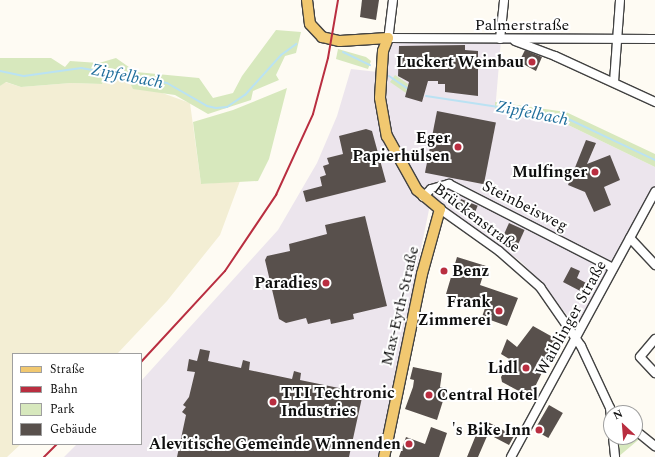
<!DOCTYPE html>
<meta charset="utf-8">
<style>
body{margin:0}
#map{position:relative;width:655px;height:457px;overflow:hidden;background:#fefbf3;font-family:Spectral,serif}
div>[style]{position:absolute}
.industrial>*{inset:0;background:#ece5ed}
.farmland>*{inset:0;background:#f3eed4}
.green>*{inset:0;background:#d7e8bd}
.stream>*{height:2px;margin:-1px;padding:0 1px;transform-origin:1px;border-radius:1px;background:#bae2f3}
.building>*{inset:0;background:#58504c;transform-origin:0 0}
.roads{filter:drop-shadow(1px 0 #424242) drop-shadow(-1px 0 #424242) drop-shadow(0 1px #424242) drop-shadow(0 -1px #424242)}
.minor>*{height:8px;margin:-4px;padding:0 4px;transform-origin:4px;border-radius:4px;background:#fff}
.major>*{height:10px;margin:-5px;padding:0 5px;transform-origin:5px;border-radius:5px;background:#f1c870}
.rail>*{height:2px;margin:-1px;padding:0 1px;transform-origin:1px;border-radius:1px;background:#b92e40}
.dots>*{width:11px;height:11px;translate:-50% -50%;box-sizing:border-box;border:2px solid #fff;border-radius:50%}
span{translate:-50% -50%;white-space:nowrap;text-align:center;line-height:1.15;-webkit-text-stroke:4px #fff;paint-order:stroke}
.street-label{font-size:16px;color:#0f0f0f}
.poi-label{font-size:16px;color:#0f0f0f;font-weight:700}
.right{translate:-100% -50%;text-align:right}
.left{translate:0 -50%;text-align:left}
.water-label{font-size:17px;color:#1f6e9b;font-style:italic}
.legend{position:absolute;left:12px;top:353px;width:130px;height:92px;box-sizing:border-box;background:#fff;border:1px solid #9f9f9f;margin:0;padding:5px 7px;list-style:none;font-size:12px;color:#0f0f0f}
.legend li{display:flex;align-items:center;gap:8px;height:20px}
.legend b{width:20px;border:1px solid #9f9f9f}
.north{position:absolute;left:603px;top:405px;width:40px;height:40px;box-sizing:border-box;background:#fff;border:1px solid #9f9f9f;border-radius:50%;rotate:334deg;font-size:11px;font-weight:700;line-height:16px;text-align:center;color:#0f0f0f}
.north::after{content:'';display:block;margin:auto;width:14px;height:18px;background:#b92e40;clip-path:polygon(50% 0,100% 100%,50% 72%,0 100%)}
</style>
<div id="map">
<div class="industrial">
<div style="clip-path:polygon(389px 40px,501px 40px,495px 112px,562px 122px,655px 167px,655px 185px,577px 328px,541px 282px,519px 260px,431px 200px,378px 457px,64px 457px,77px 444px,141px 444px,141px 381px,278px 230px,317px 163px,337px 116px,351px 69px,387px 73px)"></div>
</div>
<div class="farmland">
<div style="clip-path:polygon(106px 79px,129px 81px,190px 103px,201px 184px,240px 181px,220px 235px,167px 301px,117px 354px,13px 354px,13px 444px,21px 444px,7px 457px,0 457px,0 86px,5px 82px,21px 87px,71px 83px,102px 84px)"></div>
</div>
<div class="green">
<div style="clip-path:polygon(276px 30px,301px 32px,296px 53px,285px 56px,276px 75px,279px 80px,253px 91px,251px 100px,208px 114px,175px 95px,133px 89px,129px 81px,106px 79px,102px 84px,71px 83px,21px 87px,6px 82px,0 86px,0 58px,51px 58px,65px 67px,70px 61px,99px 63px,116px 58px,136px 72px,199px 78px,213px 98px,233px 93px,242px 76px)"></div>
<div style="clip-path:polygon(338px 49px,366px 57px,371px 61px,368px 69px,336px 59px)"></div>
<div style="clip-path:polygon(395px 75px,408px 84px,406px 93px,390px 82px)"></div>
<div style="clip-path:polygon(287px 88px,269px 159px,258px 181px,201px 184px,193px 122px,233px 110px)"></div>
<div style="clip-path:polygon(495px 102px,566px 112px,655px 154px,655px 167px,562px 122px,495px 112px)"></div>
<div style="clip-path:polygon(635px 430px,643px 436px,618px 457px,613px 437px,635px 437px)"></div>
</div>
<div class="stream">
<div style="left:343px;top:52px;width:30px;rotate:26deg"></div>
<div style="left:0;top:71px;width:25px;rotate:12deg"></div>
<div style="left:24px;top:76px;width:58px;rotate:-8deg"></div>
<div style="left:81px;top:68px;width:87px;rotate:9.9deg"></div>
<div style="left:167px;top:83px;width:46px;rotate:29.9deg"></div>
<div style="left:207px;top:106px;width:9px;rotate:13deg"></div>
<div style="left:216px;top:108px;width:11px;rotate:-5deg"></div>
<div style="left:227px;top:107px;width:22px;rotate:-34deg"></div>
<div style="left:245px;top:95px;width:54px;rotate:-48deg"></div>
<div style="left:281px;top:55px;width:19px;rotate:-36deg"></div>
<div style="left:389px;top:76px;width:22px;rotate:34deg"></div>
<div style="left:426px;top:96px;width:140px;rotate:8.7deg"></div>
<div style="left:564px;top:117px;width:101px;rotate:25.3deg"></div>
</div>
<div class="building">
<div style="clip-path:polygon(362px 0,379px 0,376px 20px,360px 17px)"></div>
<div style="clip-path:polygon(465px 45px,465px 50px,478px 51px,478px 96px,445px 92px,445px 84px,438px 84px,438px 81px,428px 81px,422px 102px,405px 97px,409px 82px,398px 76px,399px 46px)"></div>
<div style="clip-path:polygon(525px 50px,542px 57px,536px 71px,523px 64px,524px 60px,521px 58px)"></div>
<div style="left:437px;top:111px;width:60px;height:63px;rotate:11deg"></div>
<div style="clip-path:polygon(366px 129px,372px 131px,386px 182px,306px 202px,303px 191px,322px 186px,320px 177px,326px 175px,323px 166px,329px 164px,327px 158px,343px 154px,339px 136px)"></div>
<div style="clip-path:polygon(586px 140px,596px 143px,587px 164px,610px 155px,620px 180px,604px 187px,611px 205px,594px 212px,585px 192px,568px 185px)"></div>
<div style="left:461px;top:199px;width:18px;height:12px;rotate:22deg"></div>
<div style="clip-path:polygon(365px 216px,387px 306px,353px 314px,354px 319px,331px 324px,330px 319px,308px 324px,306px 318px,286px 323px,279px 319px,265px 260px,267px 256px,290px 251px,289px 244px,327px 234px,325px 225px)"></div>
<div style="left:509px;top:223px;width:17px;height:19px;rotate:24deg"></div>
<div style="clip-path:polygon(457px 257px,486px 266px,480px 285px,518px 298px,507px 326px,482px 317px,486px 305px,446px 294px)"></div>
<div style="clip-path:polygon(571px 267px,580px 271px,577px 278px,588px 284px,584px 293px,563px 282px)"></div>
<div style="clip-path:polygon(533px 326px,558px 340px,530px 397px,502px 382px,501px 377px,511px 360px,501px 354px,507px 339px,517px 347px)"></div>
<div style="clip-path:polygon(200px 349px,210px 351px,208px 361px,241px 368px,243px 360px,250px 362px,249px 370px,292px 379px,294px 371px,301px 373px,300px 380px,363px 393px,349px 457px,177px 457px,186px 415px,182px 412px,186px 407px,183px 405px,189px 397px,195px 372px,187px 371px,189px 359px,197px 361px)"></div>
<div style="clip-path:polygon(413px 367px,442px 373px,440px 387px,447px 388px,437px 420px,405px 409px,413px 387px,414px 380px,410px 379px)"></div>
<div style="left:549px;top:405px;width:16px;height:29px;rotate:30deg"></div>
<div style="clip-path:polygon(486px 421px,514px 436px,509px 445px,488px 434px,478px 457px,467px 457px,476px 435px)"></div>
<div style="clip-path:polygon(431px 427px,447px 433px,439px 457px,399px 457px,406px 437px,425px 444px)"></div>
</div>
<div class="roads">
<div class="minor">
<div style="left:393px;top:0;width:38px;rotate:97deg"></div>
<div style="left:388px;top:38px;width:267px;rotate:0.2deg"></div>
<div style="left:500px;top:39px;width:39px;rotate:-84deg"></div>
<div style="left:515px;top:41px;width:43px;rotate:20.6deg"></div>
<div style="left:555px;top:56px;width:110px;rotate:24.7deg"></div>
<div style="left:614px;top:82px;width:82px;rotate:-85.8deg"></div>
<div style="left:423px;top:197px;width:11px;rotate:-45deg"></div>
<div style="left:431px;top:189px;width:19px;rotate:-16deg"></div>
<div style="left:449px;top:184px;width:184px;rotate:27.1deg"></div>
<div style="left:440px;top:209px;width:72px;rotate:35.4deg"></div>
<div style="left:499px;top:251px;width:55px;rotate:41.3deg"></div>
<div style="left:540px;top:287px;width:72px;rotate:55.2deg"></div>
<div style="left:581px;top:346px;width:68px;rotate:64.9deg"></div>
<div style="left:610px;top:408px;width:10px;rotate:84deg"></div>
<div style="left:630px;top:238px;width:37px;rotate:47deg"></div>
<div style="left:655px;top:339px;width:23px;rotate:130deg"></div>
<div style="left:640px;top:357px;width:22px;rotate:47deg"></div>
<div style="left:635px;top:430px;width:26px;rotate:39deg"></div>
<div style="left:613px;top:437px;width:20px;rotate:84deg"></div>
<div style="left:511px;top:457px;width:302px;rotate:-61.5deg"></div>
</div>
<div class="major">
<div style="left:307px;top:0;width:24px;rotate:83deg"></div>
<div style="left:310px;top:24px;width:18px;rotate:47deg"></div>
<div style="left:322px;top:37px;width:18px;rotate:13deg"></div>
<div style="left:340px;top:41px;width:48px;rotate:-3.6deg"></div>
<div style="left:388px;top:38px;width:14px;rotate:111deg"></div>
<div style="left:383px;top:51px;width:47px;rotate:93.7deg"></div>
<div style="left:380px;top:98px;width:39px;rotate:80deg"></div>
<div style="left:387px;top:136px;width:62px;rotate:60.9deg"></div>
<div style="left:417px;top:190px;width:30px;rotate:40deg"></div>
<div style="left:440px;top:209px;width:67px;rotate:105.5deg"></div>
<div style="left:422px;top:274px;width:187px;rotate:101.7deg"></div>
</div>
</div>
<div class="rail">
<div style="left:141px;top:362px;width:124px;rotate:-47.3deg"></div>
<div style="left:225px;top:271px;width:92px;rotate:-56.1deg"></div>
<div style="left:276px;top:195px;width:89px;rotate:-65.4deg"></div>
<div style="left:313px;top:114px;width:58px;rotate:-75deg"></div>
<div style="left:328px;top:58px;width:59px;rotate:-80.2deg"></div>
<div style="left:44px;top:457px;width:18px;rotate:-45deg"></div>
</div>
<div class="dots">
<div style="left:532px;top:62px;background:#b92e40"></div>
<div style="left:458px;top:147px;background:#b92e40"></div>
<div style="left:595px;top:172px;background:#b92e40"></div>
<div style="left:444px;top:271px;background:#b92e40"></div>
<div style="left:326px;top:283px;background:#b92e40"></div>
<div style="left:499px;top:311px;background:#b92e40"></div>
<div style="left:526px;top:368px;background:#b92e40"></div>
<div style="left:429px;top:395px;background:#b92e40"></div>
<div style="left:273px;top:402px;background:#b92e40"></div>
<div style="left:539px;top:430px;background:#b92e40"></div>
<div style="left:409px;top:444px;background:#b92e40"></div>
</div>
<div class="street-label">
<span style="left:522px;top:25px">Palmerstraße</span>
<span style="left:525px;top:206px;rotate:27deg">Steinbeisweg</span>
<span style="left:477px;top:218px;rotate:37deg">Brückenstraße</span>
<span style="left:400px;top:306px;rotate:-77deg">Max-Eyth-Straße</span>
<span style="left:571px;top:318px;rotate:-61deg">Waiblinger Straße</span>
</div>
<div class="poi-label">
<span class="right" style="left:524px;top:62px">Luckert Weinbau</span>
<span class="right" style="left:450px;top:147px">Eger<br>Papierhülsen</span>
<span class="right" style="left:587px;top:172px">Mulfinger</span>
<span class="left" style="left:452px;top:271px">Benz</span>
<span class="right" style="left:318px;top:283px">Paradies</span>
<span class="right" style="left:491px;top:311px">Frank<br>Zimmerei</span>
<span class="right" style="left:518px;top:368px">Lidl</span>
<span class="left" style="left:281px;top:402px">TTI Techtronic<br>Industries</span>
<span class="left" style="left:437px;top:395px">Central Hotel</span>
<span class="right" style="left:531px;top:430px">'s Bike Inn</span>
<span class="right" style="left:401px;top:444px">Alevitische Gemeinde Winnenden</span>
</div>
<div class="water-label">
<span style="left:127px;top:77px;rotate:11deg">Zipfelbach</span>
<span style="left:532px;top:114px;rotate:11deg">Zipfelbach</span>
</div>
<ul class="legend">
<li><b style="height:5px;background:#f1c870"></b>Straße</li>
<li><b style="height:5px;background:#b92e40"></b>Bahn</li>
<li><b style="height:11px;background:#d7e8bd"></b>Park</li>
<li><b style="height:11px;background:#58504c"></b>Gebäude</li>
</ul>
<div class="north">N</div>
</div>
